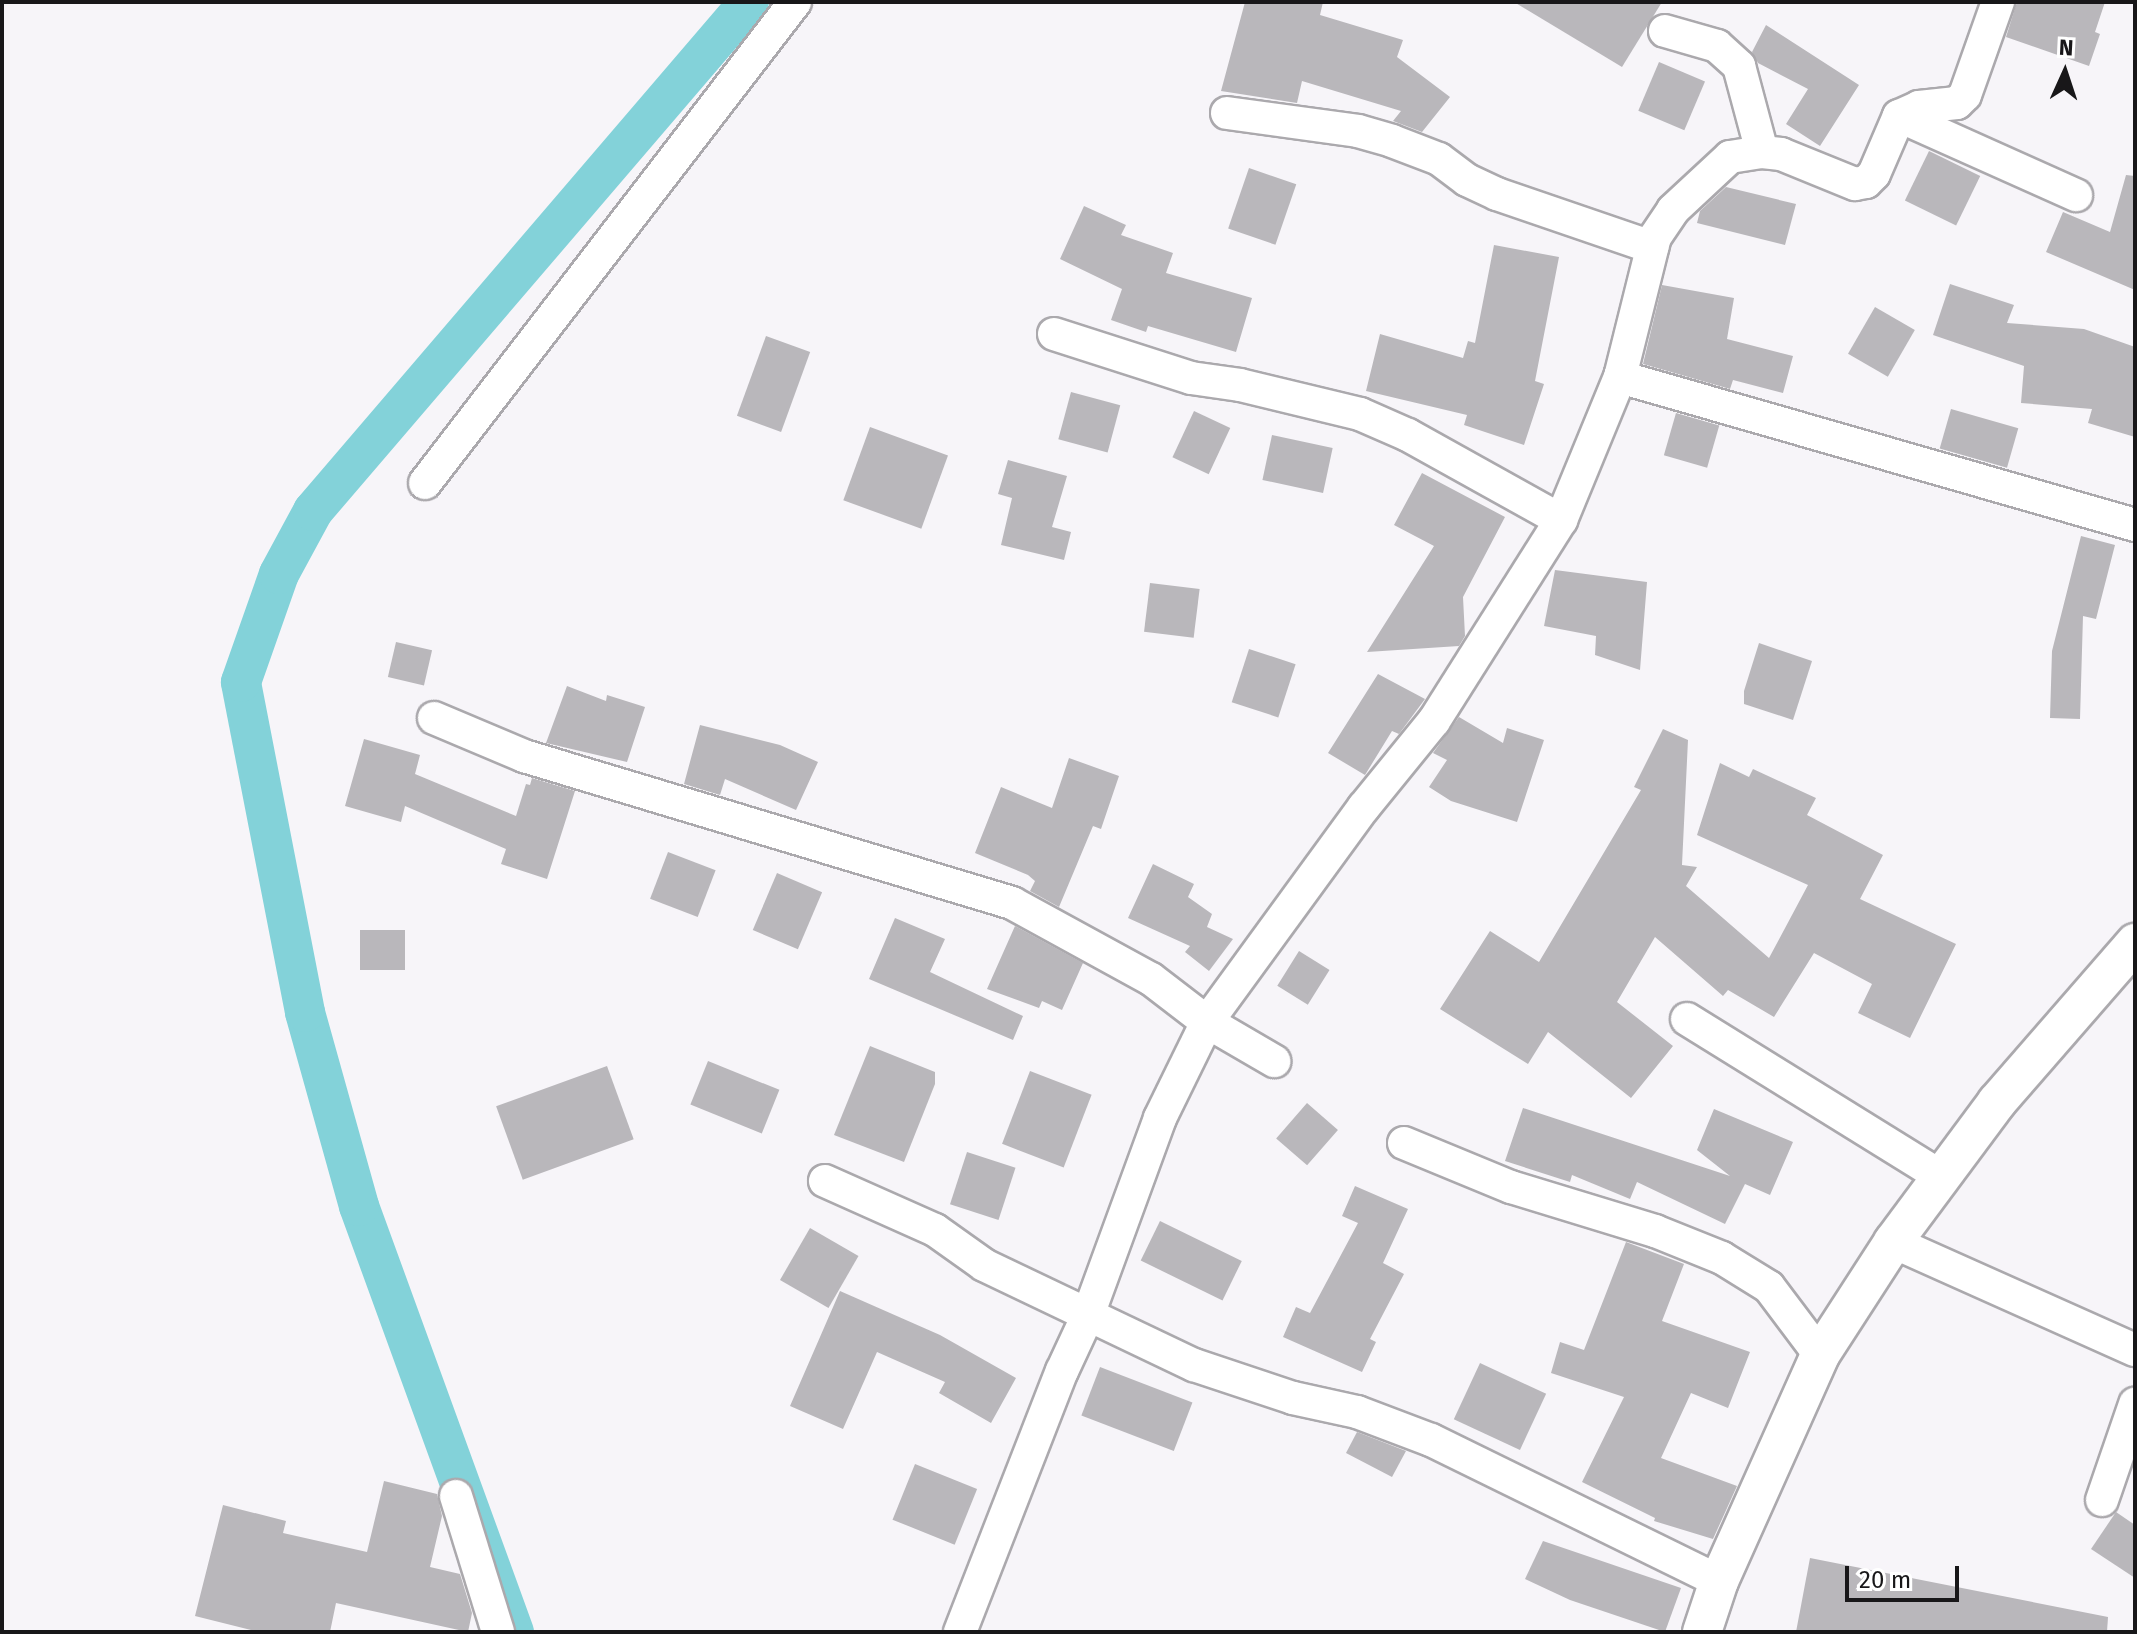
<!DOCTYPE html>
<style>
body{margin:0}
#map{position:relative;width:2137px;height:1634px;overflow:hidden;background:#f7f5f9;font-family:"Fira Sans",sans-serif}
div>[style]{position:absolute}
.canal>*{height:40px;margin:-20px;padding:0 20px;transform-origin:20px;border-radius:20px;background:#83d2d9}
.building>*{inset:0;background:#b9b7bb;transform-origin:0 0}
.roads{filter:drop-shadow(2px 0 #aba9ad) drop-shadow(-2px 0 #aba9ad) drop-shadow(0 2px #aba9ad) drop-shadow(0 -2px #aba9ad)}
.minor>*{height:32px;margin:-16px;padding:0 16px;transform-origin:16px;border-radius:16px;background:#fff}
.tertiary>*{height:38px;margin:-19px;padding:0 19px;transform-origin:19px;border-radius:19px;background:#fff}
span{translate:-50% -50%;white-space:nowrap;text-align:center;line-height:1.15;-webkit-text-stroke:6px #fff;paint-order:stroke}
.frame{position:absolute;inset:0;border:4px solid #181719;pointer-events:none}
.north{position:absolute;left:2025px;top:32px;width:80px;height:80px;-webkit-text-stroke:6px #fff;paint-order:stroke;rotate:3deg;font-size:22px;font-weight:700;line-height:32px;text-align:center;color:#181719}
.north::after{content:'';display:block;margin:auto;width:28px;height:36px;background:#181719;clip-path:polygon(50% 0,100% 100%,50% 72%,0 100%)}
.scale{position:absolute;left:1845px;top:1566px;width:114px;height:36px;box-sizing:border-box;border:4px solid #181719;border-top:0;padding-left:10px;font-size:24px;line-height:28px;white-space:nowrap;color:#181719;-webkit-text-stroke:6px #fff;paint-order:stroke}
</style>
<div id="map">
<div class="canal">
<div style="left:514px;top:1632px;width:453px;rotate:-110deg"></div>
<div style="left:359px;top:1206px;width:201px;rotate:-105.6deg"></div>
<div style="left:305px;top:1012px;width:336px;rotate:-101deg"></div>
<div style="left:241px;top:682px;width:114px;rotate:-70.6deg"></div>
<div style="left:279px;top:574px;width:72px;rotate:-61.6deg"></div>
<div style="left:313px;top:511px;width:670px;rotate:-49.42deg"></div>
</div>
<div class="building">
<div style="clip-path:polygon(1245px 2px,1323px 2px,1320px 15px,1403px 40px,1397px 57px,1450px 97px,1422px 132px,1393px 121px,1401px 111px,1302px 81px,1297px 103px,1221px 91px)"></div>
<div style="clip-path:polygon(1514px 2px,1662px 2px,1622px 67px)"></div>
<div style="clip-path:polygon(2017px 2px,2105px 2px,2095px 32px,2100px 34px,2089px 66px,2006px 37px)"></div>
<div style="clip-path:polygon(1766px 25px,1859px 85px,1820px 146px,1786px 124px,1808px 89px,1758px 63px,1752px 52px)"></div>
<div style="left:1659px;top:62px;width:50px;height:53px;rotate:23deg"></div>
<div style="left:1929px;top:151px;width:57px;height:55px;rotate:26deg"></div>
<div style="left:1249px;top:168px;width:50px;height:64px;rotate:19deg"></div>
<div style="clip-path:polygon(2126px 175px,2135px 176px,2135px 290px,2046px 252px,2063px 212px,2110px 232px)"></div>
<div style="clip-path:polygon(1726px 187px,1796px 204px,1785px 245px,1697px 223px,1700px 211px)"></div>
<div style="clip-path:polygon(1084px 206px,1126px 225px,1121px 235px,1173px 253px,1166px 273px,1252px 298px,1236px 352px,1148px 326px,1146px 332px,1111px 320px,1122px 289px,1060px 259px)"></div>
<div style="clip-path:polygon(1494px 245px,1559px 257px,1535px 381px,1544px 384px,1524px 445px,1464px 425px,1467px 415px,1366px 391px,1380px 334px,1463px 358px,1468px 341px,1475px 343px)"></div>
<div style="clip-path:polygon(1950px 284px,2014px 305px,2007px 323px,2084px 329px,2135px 347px,2135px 437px,2088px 423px,2092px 409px,2021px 403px,2024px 366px,1933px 335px)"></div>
<div style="clip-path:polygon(1662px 285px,1734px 298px,1727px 339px,1793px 356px,1783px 393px,1733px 380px,1730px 389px,1643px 364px)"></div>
<div style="left:1875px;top:307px;width:46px;height:54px;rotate:30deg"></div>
<div style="left:766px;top:336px;width:47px;height:85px;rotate:20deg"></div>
<div style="left:1071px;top:392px;width:51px;height:49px;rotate:15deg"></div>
<div style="left:1951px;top:409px;width:70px;height:41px;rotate:16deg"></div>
<div style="left:1194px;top:411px;width:40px;height:51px;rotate:25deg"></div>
<div style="left:1676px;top:413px;width:45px;height:44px;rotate:16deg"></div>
<div style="left:870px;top:427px;width:83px;height:78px;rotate:20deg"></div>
<div style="left:1272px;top:435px;width:62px;height:46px;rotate:12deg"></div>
<div style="clip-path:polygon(1008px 460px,1067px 476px,1052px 527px,1071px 532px,1064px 560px,1001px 545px,1012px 498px,998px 494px)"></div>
<div style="clip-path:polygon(1422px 473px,1505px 517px,1463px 597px,1465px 636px,1459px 646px,1367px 652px,1434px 546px,1394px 525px)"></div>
<div style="clip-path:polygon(2081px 536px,2115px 545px,2096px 619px,2083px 616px,2080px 719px,2050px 718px,2052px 651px)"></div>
<div style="clip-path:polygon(1555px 570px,1647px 582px,1640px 670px,1595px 655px,1596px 636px,1544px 626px)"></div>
<div style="left:1150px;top:583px;width:50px;height:49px;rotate:7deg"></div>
<div style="left:396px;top:642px;width:37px;height:36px;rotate:13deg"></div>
<div style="clip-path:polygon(1759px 643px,1812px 661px,1793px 720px,1744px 704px,1744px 691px)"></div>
<div style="left:1249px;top:649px;width:49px;height:56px;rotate:18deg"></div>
<div style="clip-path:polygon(1378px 674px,1425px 699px,1399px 734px,1392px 731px,1365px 775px,1328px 753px)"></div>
<div style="clip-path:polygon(567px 686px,606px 701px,607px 695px,645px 707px,627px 762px,546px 743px)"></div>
<div style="clip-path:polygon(1459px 717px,1503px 743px,1507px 728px,1544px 740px,1517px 822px,1451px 801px,1429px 787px,1447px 760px,1433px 753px)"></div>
<div style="clip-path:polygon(700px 725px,780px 745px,818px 762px,796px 810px,725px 779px,720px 795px,684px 784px)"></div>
<div style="clip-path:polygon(1663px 729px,1688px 740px,1682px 865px,1697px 867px,1686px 886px,1769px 958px,1808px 885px,1697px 835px,1720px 763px,1749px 777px,1753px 769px,1816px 798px,1807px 815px,1883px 855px,1860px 899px,1956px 944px,1910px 1038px,1858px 1013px,1872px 984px,1814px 953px,1774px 1017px,1728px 990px,1723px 996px,1655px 937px,1617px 1002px,1673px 1046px,1631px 1098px,1548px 1032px,1528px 1064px,1440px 1009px,1490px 931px,1539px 962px,1641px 790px,1634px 787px)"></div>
<div style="clip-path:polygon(364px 739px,420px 755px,415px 774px,516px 816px,526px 784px,530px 785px,532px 778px,575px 791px,547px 879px,501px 864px,506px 849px,405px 806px,401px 822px,345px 806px)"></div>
<div style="clip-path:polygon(1069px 758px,1119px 776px,1101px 829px,1093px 826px,1059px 907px,1030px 891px,1035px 881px,1028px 875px,975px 853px,1001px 787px,1052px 808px)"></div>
<div style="left:668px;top:852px;width:51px;height:50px;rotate:21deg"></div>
<div style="clip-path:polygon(1153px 864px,1194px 884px,1188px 897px,1212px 914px,1207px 927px,1233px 939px,1209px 971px,1185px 952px,1190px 946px,1128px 918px)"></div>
<div style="left:777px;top:873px;width:49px;height:62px;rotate:23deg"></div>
<div style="clip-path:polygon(895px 918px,945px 939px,930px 972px,1023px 1016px,1013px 1040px,869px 979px)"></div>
<div style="clip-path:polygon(1015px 926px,1083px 963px,1062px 1010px,1042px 1001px,1039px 1008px,987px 989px)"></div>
<div style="left:360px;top:930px;width:45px;height:40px"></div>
<div style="left:1299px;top:951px;width:36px;height:41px;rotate:32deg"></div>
<div style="clip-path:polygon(870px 1046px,935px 1072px,935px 1084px,904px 1162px,834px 1135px)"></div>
<div style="left:708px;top:1061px;width:77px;height:47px;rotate:22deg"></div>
<div style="left:607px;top:1066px;width:78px;height:118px;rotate:70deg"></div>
<div style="left:1030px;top:1071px;width:66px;height:78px;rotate:21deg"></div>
<div style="left:1307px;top:1103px;width:41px;height:47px;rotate:41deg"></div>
<div style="clip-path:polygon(1523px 1108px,1730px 1176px,1697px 1150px,1714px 1109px,1793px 1142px,1770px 1195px,1745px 1184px,1725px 1224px,1637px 1182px,1630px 1199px,1572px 1175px,1570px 1182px,1505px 1161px)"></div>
<div style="left:967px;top:1152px;width:51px;height:55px;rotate:18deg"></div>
<div style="clip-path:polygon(1355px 1186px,1408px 1209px,1383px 1263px,1404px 1274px,1370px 1339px,1376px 1342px,1362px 1372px,1283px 1337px,1296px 1307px,1310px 1313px,1358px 1223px,1342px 1216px)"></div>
<div style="left:1160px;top:1221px;width:91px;height:44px;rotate:26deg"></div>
<div style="left:810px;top:1228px;width:56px;height:60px;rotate:30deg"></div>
<div style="clip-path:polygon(1626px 1242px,1684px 1264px,1662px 1321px,1750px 1352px,1728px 1408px,1691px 1393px,1661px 1458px,1737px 1486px,1713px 1539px,1654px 1521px,1655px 1518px,1582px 1482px,1624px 1397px,1551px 1373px,1560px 1342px,1584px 1350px)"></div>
<div style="clip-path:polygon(840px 1291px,940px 1335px,1016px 1378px,991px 1423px,939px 1393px,945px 1382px,877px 1352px,843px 1429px,790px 1406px)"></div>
<div style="left:1480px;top:1363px;width:73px;height:62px;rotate:25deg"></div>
<div style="left:1100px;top:1367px;width:99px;height:52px;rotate:21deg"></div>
<div style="clip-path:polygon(1357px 1432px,1406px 1451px,1392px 1477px,1346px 1453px)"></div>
<div style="left:915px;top:1464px;width:67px;height:60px;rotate:22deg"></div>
<div style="clip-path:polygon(384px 1481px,437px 1494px,442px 1516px,430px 1567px,460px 1574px,472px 1613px,468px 1632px,336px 1603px,330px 1632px,259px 1632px,195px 1616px,223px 1505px,286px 1521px,283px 1533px,367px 1552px)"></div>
<div style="clip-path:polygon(2116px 1512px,2135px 1525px,2135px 1578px,2091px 1549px)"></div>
<div style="clip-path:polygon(1543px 1541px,1681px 1588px,1665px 1632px,1570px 1600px,1525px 1579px)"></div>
<div style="clip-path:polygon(1810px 1558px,2108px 1617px,2107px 1632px,1796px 1632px)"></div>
</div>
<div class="roads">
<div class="minor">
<div style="left:1665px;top:31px;width:54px;rotate:16.1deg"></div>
<div style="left:1717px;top:46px;width:30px;rotate:42deg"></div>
<div style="left:1739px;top:66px;width:89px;rotate:75deg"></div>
<div style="left:1227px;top:113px;width:132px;rotate:7.8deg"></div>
<div style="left:1358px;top:131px;width:35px;rotate:16deg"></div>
<div style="left:1392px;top:141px;width:50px;rotate:21deg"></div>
<div style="left:1439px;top:159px;width:35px;rotate:37deg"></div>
<div style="left:1467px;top:180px;width:33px;rotate:25deg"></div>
<div style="left:1497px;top:194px;width:164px;rotate:18.9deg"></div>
<div style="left:1899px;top:116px;width:194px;rotate:24.1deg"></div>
<div style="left:1054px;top:334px;width:144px;rotate:17.8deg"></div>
<div style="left:1191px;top:378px;width:49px;rotate:8.1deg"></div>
<div style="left:1240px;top:385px;width:123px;rotate:13.6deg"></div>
<div style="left:1360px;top:414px;width:52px;rotate:23.6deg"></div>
<div style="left:1408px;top:435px;width:175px;rotate:29.1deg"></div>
<div style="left:1620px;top:377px;width:536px;rotate:16.03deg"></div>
<div style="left:425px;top:483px;width:607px;rotate:-52.43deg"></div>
<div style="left:434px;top:718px;width:98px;rotate:22.9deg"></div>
<div style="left:524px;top:756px;width:510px;rotate:16.76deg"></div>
<div style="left:1012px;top:903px;width:158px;rotate:28.7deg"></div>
<div style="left:1151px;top:979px;width:71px;rotate:37.5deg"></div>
<div style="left:1207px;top:1022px;width:78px;rotate:30.2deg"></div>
<div style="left:1687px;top:1019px;width:300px;rotate:31.8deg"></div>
<div style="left:1404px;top:1143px;width:116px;rotate:22.4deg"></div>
<div style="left:1511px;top:1187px;width:151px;rotate:17deg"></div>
<div style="left:1655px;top:1231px;width:72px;rotate:21.9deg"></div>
<div style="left:1722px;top:1258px;width:55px;rotate:31.7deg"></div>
<div style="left:1769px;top:1287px;width:85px;rotate:53.1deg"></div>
<div style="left:825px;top:1181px;width:120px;rotate:24deg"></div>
<div style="left:935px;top:1230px;width:60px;rotate:35.5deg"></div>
<div style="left:984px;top:1265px;width:233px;rotate:25.5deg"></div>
<div style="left:1194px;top:1365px;width:104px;rotate:18.4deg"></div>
<div style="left:1293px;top:1398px;width:66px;rotate:12.3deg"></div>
<div style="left:1357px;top:1412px;width:79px;rotate:20.7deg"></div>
<div style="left:1431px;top:1440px;width:321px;rotate:26.1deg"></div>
<div style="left:1893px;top:1242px;width:265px;rotate:24.1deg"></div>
<div style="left:456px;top:1496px;width:142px;rotate:72.8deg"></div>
<div style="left:2102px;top:1500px;width:102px;rotate:-71deg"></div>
<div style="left:960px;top:1632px;width:280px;rotate:-68.7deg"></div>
<div style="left:1062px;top:1371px;width:62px;rotate:-65.1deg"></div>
<div style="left:1088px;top:1315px;width:210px;rotate:-69.9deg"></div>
<div style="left:1160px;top:1118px;width:107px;rotate:-63.9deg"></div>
<div style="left:1207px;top:1022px;width:266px;rotate:-53.9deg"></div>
<div style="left:1364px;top:807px;width:111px;rotate:-50.9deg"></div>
<div style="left:1434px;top:721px;width:238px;rotate:-57.7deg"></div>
<div style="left:1561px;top:520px;width:155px;rotate:-67.6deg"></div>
<div style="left:1620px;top:377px;width:144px;rotate:-76deg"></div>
<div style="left:1655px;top:237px;width:32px;rotate:-56deg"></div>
<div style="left:1673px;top:210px;width:78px;rotate:-42.9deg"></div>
<div style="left:1730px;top:157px;width:32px;rotate:-9deg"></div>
<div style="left:1762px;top:152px;width:19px;rotate:6deg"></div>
<div style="left:1781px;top:154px;width:80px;rotate:22.1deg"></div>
<div style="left:1855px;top:184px;width:11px;rotate:-10deg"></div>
<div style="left:1866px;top:182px;width:11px;rotate:-45deg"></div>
<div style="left:1874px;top:174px;width:63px;rotate:-66.7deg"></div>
<div style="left:1899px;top:116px;width:22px;rotate:-24deg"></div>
<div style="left:1919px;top:107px;width:38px;rotate:-6deg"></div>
<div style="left:1957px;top:103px;width:11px;rotate:-45deg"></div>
<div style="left:1965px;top:95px;width:99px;rotate:-70.5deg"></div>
</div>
<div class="tertiary">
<div style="left:1702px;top:1632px;width:54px;rotate:-71.6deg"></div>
<div style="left:1719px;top:1581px;width:248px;rotate:-65.9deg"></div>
<div style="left:1820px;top:1355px;width:135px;rotate:-57.1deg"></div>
<div style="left:1893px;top:1242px;width:174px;rotate:-53.4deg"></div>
<div style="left:1997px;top:1102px;width:211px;rotate:-49deg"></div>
</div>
</div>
<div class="frame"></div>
<div class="north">N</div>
<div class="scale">20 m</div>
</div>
